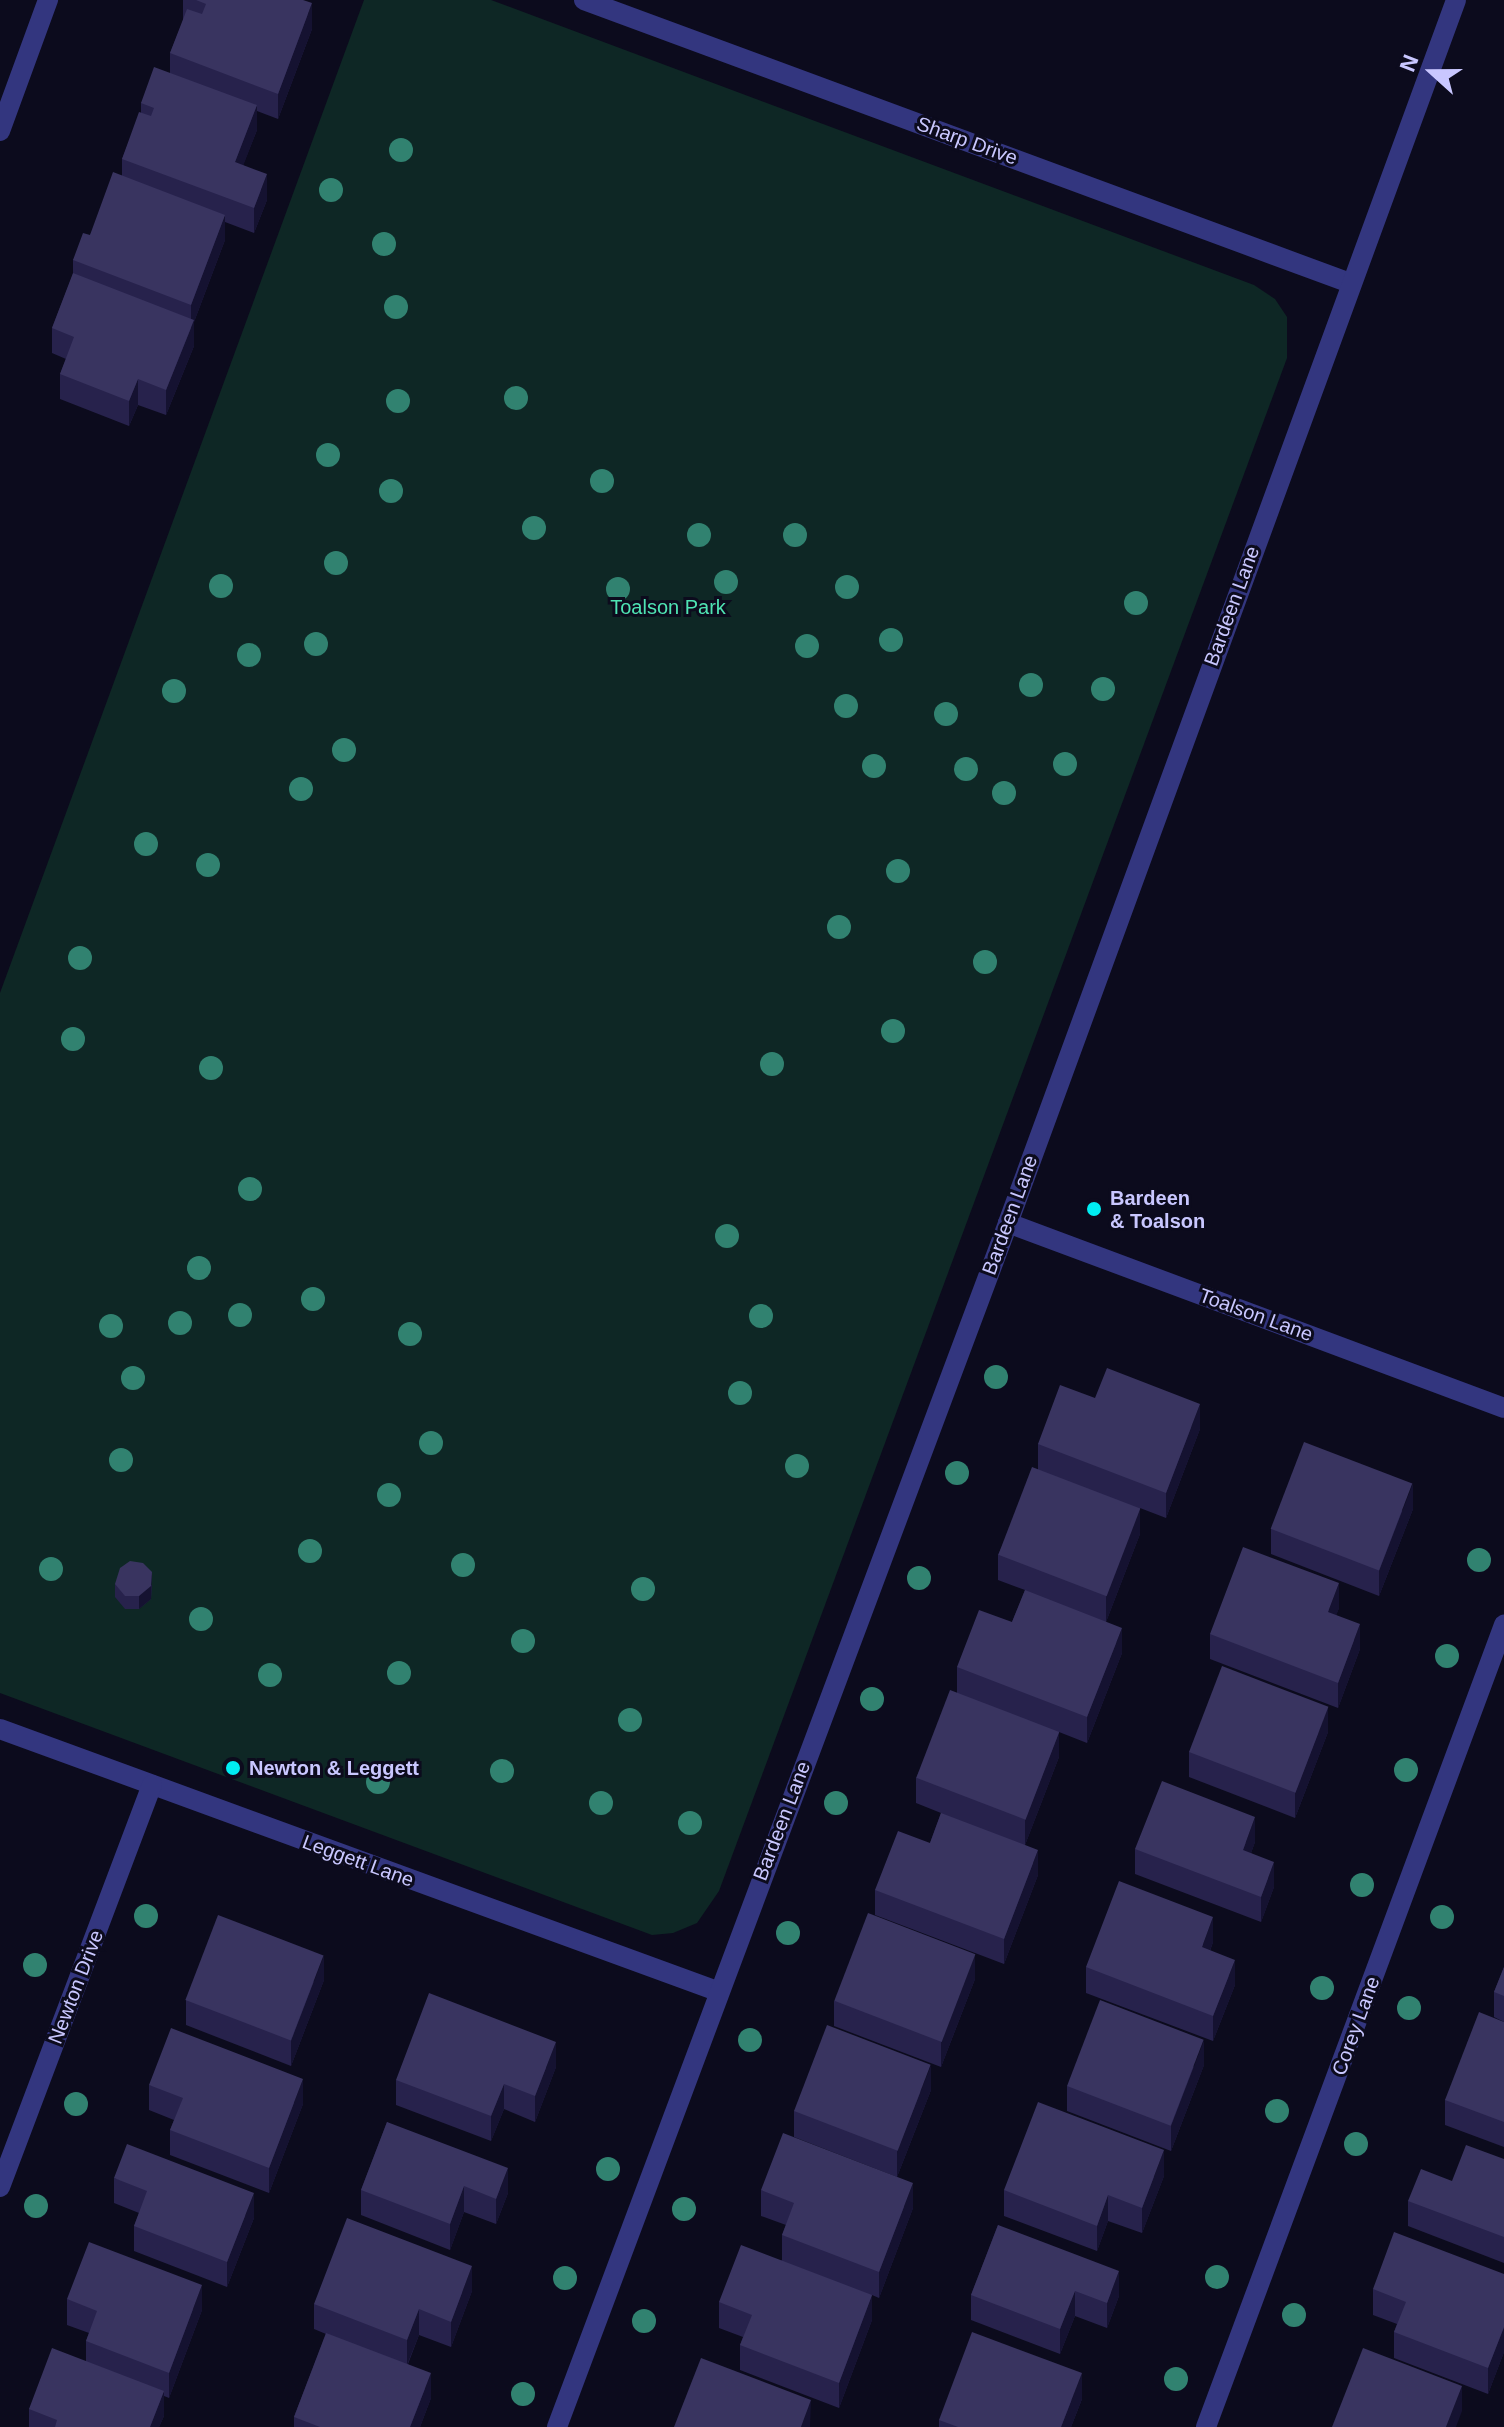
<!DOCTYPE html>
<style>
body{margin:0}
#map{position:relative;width:1504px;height:2427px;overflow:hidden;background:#0c0b1d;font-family:Arial,sans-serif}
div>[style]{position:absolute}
.green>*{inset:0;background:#0e2725}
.minor>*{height:20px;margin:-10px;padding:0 10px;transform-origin:10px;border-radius:10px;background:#33367f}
.trees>*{width:24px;height:24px;margin:-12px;border-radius:50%;background:#318270}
.wall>*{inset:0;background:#27224c}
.shaded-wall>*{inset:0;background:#151231}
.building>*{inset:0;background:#393460;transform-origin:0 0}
.dots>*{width:22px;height:22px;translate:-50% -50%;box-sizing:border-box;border:4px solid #0c0b1d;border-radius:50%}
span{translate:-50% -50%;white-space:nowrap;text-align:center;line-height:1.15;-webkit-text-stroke:6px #0c0b1d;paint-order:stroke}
.street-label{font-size:20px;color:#c9c7ff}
.park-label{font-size:20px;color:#4fe3b3}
.poi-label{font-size:20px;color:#c9c7ff;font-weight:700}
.left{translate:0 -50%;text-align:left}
.north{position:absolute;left:1392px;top:32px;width:80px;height:80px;-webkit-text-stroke:6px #0c0b1d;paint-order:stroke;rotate:291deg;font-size:22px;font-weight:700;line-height:32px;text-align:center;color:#c9c7ff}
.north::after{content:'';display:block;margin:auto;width:28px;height:36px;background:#c9c7ff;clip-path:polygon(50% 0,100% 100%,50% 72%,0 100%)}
</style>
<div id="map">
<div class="green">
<div style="clip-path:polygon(364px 0,491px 0,1254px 285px,1275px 299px,1287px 317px,1287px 358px,719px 1891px,697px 1923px,673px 1933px,652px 1935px,0 1693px,0 993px)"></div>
</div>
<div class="minor">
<div style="left:584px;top:0;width:817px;rotate:20.28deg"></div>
<div style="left:0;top:131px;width:140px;rotate:-69.9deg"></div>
<div style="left:1008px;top:1223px;width:529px;rotate:20.45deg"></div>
<div style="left:0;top:1729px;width:763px;rotate:20.07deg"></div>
<div style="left:0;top:2187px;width:430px;rotate:-69.3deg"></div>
<div style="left:557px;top:2427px;width:1286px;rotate:-69.46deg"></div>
<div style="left:1008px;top:1223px;width:1302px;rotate:-69.88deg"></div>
<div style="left:1206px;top:2427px;width:856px;rotate:-69.62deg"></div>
</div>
<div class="trees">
<div style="left:401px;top:150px"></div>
<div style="left:331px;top:190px"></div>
<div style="left:384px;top:244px"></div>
<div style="left:396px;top:307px"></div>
<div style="left:516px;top:398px"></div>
<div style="left:398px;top:401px"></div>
<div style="left:328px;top:455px"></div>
<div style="left:602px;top:481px"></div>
<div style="left:391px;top:491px"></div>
<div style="left:534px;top:528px"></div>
<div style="left:699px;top:535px"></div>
<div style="left:795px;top:535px"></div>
<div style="left:336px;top:563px"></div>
<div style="left:726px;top:582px"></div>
<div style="left:221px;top:586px"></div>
<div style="left:847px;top:587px"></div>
<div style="left:618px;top:589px"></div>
<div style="left:1136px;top:603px"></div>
<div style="left:891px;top:640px"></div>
<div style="left:316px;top:644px"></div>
<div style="left:807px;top:646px"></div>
<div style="left:249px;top:655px"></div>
<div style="left:1031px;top:685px"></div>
<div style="left:1103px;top:689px"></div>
<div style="left:174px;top:691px"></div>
<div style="left:846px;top:706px"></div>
<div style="left:946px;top:714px"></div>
<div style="left:344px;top:750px"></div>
<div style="left:1065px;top:764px"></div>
<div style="left:874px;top:766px"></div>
<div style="left:966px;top:769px"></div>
<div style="left:301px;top:789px"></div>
<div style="left:1004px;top:793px"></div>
<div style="left:146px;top:844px"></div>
<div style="left:208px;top:865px"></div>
<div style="left:898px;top:871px"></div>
<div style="left:839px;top:927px"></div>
<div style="left:80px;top:958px"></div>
<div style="left:985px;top:962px"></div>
<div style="left:893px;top:1031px"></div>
<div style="left:73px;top:1039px"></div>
<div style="left:772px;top:1064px"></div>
<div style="left:211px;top:1068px"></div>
<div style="left:250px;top:1189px"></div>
<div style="left:727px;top:1236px"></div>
<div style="left:199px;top:1268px"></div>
<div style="left:313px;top:1299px"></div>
<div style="left:240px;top:1315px"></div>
<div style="left:761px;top:1316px"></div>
<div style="left:180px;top:1323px"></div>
<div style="left:111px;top:1326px"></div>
<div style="left:410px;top:1334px"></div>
<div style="left:996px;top:1377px"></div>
<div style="left:133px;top:1378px"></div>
<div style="left:740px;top:1393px"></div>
<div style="left:431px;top:1443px"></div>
<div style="left:121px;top:1460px"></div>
<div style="left:797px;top:1466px"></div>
<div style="left:957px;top:1473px"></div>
<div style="left:389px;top:1495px"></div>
<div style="left:310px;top:1551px"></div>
<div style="left:1479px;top:1560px"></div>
<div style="left:463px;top:1565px"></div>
<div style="left:51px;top:1569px"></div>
<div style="left:919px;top:1578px"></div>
<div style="left:643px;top:1589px"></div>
<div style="left:201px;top:1619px"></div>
<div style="left:523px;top:1641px"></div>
<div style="left:1447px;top:1656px"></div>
<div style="left:399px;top:1673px"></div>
<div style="left:270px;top:1675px"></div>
<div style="left:872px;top:1699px"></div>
<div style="left:630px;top:1720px"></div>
<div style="left:1406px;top:1770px"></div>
<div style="left:502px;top:1771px"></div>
<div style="left:378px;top:1782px"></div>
<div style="left:601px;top:1803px"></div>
<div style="left:836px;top:1803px"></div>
<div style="left:690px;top:1823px"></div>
<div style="left:1362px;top:1885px"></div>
<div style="left:146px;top:1916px"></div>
<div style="left:1442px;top:1917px"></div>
<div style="left:788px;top:1933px"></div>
<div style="left:35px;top:1965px"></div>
<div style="left:1322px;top:1988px"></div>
<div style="left:1409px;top:2008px"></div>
<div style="left:750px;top:2040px"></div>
<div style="left:76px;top:2104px"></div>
<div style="left:1277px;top:2111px"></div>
<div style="left:1356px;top:2144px"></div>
<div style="left:608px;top:2169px"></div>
<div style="left:36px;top:2206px"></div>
<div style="left:684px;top:2209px"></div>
<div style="left:1217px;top:2277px"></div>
<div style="left:565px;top:2278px"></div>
<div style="left:1294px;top:2315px"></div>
<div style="left:644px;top:2321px"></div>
<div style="left:1176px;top:2379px"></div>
<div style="left:523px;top:2394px"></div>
</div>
<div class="wall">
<div style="clip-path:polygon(183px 0,303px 0,312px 29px,278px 119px,257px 111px,257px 130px,243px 165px,267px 200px,254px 233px,225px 222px,225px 240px,194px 322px,194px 346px,166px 415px,138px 405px,129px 426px,60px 399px,60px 374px,66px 359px,52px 353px,52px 328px,73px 274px,73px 260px,90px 235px,122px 175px,122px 159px,141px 112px,141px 103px,170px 73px,170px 53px,183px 21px)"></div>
<div style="clip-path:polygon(1095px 1398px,1200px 1429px,1166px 1518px,1140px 1508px,1140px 1534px,1106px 1622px,1122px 1653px,1087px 1743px,1059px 1732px,1059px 1757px,1025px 1845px,1038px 1875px,1004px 1964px,875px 1915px,875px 1890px,930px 1843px,941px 1813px,916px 1803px,916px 1778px,957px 1693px,957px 1667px,1012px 1622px,1025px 1590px,998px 1580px,998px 1555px,1038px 1469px,1038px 1444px)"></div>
<div style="clip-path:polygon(1413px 1509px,1379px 1596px,1271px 1554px,1271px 1529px)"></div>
<div style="clip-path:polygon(115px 1584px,152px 1585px,151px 1599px,139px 1609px,125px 1609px,115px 1597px)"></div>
<div style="clip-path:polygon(1339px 1608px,1336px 1615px,1360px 1649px,1338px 1708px,1210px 1659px,1210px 1634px)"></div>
<div style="clip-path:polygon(1328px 1732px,1295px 1818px,1189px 1777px,1189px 1752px)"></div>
<div style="clip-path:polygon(1255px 1842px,1251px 1853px,1274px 1887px,1261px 1922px,1135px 1874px,1135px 1849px)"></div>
<div style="clip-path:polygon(1213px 1942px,1210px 1951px,1235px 1985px,1213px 2041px,1086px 1993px,1086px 1967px)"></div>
<div style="clip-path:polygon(1504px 1967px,1504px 2022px,1494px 2017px,1494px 1992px)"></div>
<div style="clip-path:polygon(975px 1979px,941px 2067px,834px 2026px,834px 2001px)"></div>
<div style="clip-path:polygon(324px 1980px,291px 2066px,186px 2025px,186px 2000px)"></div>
<div style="clip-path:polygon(1504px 2022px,1504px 2147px,1445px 2125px,1445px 2100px)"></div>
<div style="clip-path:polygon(1204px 2065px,1171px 2151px,1067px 2111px,1067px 2086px)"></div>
<div style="clip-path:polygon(556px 2067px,535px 2122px,504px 2109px,491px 2141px,396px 2105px,396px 2080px)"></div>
<div style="clip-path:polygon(149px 2085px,303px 2104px,269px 2193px,170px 2155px,170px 2130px,174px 2120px,149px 2110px)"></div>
<div style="clip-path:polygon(931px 2090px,897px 2177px,794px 2137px,794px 2111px)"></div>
<div style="clip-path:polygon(387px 2122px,508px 2193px,496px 2224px,464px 2212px,450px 2250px,361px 2215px,361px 2190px)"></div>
<div style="clip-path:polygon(1504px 2159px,1504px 2263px,1408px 2226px,1408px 2201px)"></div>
<div style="clip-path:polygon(1164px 2176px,1142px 2233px,1108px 2221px,1097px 2251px,1004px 2216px,1004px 2190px)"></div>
<div style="clip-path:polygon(114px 2178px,254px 2218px,227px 2287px,134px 2251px,134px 2226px,139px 2213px,114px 2203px)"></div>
<div style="clip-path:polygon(761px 2190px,913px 2208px,879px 2298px,872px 2295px,872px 2320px,839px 2408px,740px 2370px,740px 2345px,743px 2337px,719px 2328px,719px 2302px,782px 2260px,782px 2235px,786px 2225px,761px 2216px)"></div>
<div style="clip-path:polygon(998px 2225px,1119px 2296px,1107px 2328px,1075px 2316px,1060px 2354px,971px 2320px,971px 2295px)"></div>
<div style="clip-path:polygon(1504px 2274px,1504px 2352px,1488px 2394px,1394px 2358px,1394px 2332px,1397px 2324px,1373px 2315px,1373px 2289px)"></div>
<div style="clip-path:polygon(472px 2291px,451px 2347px,419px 2335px,408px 2364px,431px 2398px,420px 2427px,294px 2427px,294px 2417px,326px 2334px,314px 2329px,314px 2304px)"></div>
<div style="clip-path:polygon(67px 2299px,202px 2310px,169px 2398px,164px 2396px,164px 2416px,159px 2427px,29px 2427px,29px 2409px,86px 2361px,86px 2341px,89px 2333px,67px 2325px)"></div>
<div style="clip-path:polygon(1082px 2399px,1071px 2427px,939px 2427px,939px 2420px)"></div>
</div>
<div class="shaded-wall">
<div style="clip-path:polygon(312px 3px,312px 29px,278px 119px,278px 94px)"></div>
<div style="clip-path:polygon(257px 105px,257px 130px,235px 187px,235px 162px)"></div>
<div style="clip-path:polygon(267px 174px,267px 200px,254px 233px,254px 208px)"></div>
<div style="clip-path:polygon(225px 215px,225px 240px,194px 322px,194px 346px,166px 415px,166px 390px,191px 328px,191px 305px)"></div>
<div style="clip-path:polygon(138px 379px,138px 405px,129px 426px,129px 401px)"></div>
<div style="clip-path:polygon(1200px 1404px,1200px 1429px,1166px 1518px,1166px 1493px)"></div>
<div style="clip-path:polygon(1413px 1483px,1413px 1509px,1379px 1596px,1379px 1571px)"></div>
<div style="clip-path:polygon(1140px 1508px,1140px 1534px,1106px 1622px,1106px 1596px)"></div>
<div style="clip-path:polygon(152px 1572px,151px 1599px,139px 1609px,139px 1596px)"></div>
<div style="clip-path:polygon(1339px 1583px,1339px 1608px,1328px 1637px,1328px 1612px)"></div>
<div style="clip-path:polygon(1360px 1624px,1360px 1649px,1338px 1708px,1338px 1683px)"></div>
<div style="clip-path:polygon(1122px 1628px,1122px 1653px,1087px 1743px,1087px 1717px)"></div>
<div style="clip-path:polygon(1328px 1707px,1328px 1732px,1295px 1818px,1295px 1793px)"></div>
<div style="clip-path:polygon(1059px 1732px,1059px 1757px,1025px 1845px,1025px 1820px)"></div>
<div style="clip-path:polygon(1255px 1817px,1255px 1842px,1243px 1875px,1243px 1850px)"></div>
<div style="clip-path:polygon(1038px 1850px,1038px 1875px,1004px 1964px,1004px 1939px)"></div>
<div style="clip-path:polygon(1274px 1862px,1274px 1887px,1261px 1922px,1261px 1897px)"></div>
<div style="clip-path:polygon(1213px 1917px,1213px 1942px,1202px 1973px,1202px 1947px)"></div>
<div style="clip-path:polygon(975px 1954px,975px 1979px,941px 2067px,941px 2042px)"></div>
<div style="clip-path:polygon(324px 1955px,324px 1980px,291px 2066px,291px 2041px)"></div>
<div style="clip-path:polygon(1235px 1960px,1235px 1985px,1213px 2041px,1213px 2016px)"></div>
<div style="clip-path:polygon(1204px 2040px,1204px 2065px,1171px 2151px,1171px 2126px)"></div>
<div style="clip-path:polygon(556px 2042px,556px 2067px,535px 2122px,535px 2096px)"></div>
<div style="clip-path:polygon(931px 2065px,931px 2090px,897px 2177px,897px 2151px)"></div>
<div style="clip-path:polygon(303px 2079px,303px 2104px,269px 2193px,269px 2168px)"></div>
<div style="clip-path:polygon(504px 2084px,504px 2109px,491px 2141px,491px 2116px)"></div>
<div style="clip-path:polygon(1164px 2150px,1164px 2176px,1142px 2233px,1142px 2208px)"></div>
<div style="clip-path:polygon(508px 2168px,508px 2193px,496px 2224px,496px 2199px)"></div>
<div style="clip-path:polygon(913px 2183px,913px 2208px,879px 2298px,879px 2272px)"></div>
<div style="clip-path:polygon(464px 2186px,464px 2212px,450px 2250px,450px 2224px)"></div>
<div style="clip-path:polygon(254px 2193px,254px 2218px,227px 2287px,227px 2262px)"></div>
<div style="clip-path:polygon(1108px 2195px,1108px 2221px,1097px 2251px,1097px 2226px)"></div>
<div style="clip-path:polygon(472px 2266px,472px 2291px,451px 2347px,451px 2322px)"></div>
<div style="clip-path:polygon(1119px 2271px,1119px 2296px,1107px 2328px,1107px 2303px)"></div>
<div style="clip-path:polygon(202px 2285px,202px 2310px,169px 2398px,169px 2373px)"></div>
<div style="clip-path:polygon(1075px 2291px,1075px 2316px,1060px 2354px,1060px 2329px)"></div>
<div style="clip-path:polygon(872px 2295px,872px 2320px,839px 2408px,839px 2383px)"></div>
<div style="clip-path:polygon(419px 2309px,419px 2335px,407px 2365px,407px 2340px)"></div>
<div style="clip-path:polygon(1504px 2327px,1504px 2352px,1488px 2394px,1488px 2368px)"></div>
<div style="clip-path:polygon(431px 2373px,431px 2398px,420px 2427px,410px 2427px)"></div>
<div style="clip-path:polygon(1082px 2373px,1082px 2399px,1071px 2427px,1061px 2427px)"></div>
<div style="clip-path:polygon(1462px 2386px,1462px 2411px,1456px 2427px,1446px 2427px)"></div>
<div style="clip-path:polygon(164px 2391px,164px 2416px,159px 2427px,150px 2427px)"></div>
<div style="clip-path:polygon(811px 2400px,810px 2427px,801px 2427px)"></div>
</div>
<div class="building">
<div style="clip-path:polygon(196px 0,303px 0,312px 3px,278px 94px,170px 53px,187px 9px,202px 14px,206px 4px)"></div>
<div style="clip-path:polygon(154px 67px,257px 105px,235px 162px,267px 174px,254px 208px,122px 159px,139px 112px,151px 116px,154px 108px,141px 103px)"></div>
<div style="clip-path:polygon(113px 172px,225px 215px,191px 305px,73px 260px,83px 233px,90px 235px)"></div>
<div style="clip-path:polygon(73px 273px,194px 320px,166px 390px,138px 379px,129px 401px,60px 374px,74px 337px,52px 328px)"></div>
<div style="clip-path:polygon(1107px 1368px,1200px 1404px,1166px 1493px,1038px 1444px,1060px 1385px,1095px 1398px)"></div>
<div style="left:1304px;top:1442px;width:116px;height:93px;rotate:21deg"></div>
<div style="left:1032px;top:1467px;width:116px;height:94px;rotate:21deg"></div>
<div style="clip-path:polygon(1243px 1547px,1339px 1583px,1328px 1612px,1360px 1624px,1338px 1683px,1210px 1634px)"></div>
<div style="clip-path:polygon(130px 1561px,143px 1563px,152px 1572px,151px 1586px,139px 1596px,125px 1596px,115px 1584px,120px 1568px)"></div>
<div style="clip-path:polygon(1025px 1590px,1122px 1628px,1087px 1717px,957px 1667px,979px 1610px,1012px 1622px)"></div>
<div style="left:1222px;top:1666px;width:114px;height:92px;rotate:21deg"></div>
<div style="left:950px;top:1690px;width:117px;height:94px;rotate:21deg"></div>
<div style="clip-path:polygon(1162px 1781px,1255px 1817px,1243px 1850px,1274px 1862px,1261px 1897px,1135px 1849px)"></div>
<div style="clip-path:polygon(941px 1813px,1038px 1850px,1004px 1939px,875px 1890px,898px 1831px,930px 1843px)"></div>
<div style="clip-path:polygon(1119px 1881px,1213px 1917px,1202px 1947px,1235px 1960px,1213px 2016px,1086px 1967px)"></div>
<div style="left:868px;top:1913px;width:115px;height:94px;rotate:21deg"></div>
<div style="left:218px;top:1915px;width:113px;height:91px;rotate:21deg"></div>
<div style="clip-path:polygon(1504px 1967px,1504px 1996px,1494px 1992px)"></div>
<div style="clip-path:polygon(429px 1993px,556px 2042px,535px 2096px,504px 2084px,491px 2116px,396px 2080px)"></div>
<div style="left:1100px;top:2000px;width:111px;height:92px;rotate:21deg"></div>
<div style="clip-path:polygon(1479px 2012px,1504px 2022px,1504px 2122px,1445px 2100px)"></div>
<div style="left:827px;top:2025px;width:111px;height:92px;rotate:21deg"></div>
<div style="clip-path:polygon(171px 2028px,303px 2079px,269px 2168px,170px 2130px,183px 2098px,149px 2085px)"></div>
<div style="clip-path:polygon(1038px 2102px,1164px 2150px,1142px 2208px,1108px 2195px,1097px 2226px,1004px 2190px)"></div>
<div style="clip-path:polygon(387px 2122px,508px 2168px,496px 2199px,464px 2186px,450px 2224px,361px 2190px)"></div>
<div style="clip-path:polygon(783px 2133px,913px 2183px,879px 2272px,782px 2235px,794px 2203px,761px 2190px)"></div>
<div style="clip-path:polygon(127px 2144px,254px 2193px,227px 2262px,134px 2226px,147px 2191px,114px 2178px)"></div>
<div style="clip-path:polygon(1466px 2145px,1504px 2159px,1504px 2237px,1408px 2201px,1421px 2169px,1452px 2181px)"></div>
<div style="clip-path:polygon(347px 2218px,472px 2266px,451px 2322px,419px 2309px,407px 2340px,314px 2304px)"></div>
<div style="clip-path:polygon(998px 2225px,1119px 2271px,1107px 2303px,1075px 2291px,1060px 2329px,971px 2295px)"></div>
<div style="clip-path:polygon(1394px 2232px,1504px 2274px,1504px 2327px,1488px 2368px,1394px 2332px,1406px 2302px,1373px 2289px)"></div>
<div style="clip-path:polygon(89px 2242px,202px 2285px,169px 2373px,86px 2341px,97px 2311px,67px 2299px)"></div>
<div style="clip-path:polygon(741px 2245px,872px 2295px,839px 2383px,740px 2345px,752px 2315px,719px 2302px)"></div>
<div style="clip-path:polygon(972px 2332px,1082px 2373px,1061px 2427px,958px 2427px,939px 2420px)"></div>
<div style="clip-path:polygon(326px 2333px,431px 2373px,410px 2427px,320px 2427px,294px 2417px)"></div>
<div style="clip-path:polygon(52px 2348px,164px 2391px,150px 2427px,55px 2427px,57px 2420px,29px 2409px)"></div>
<div style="clip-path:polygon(1363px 2348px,1462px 2386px,1446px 2427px,1332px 2427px)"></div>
<div style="clip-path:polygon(701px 2358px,811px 2400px,801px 2427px,674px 2427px)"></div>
</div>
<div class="dots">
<div style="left:1094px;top:1209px;background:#00edf2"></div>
<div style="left:233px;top:1768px;background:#00edf2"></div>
</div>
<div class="street-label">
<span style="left:967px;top:141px;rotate:20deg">Sharp Drive</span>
<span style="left:1232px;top:606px;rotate:-70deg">Bardeen Lane</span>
<span style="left:1010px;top:1215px;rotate:-70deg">Bardeen Lane</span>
<span style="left:1256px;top:1315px;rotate:20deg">Toalson Lane</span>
<span style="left:782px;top:1821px;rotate:-69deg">Bardeen Lane</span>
<span style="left:358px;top:1861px;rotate:20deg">Leggett Lane</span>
<span style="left:76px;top:1987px;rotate:-69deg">Newton Drive</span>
<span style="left:1356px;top:2026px;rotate:-70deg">Corey Lane</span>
</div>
<div class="park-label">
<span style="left:668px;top:607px">Toalson Park</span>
</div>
<div class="poi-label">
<span class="left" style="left:1110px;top:1210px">Bardeen<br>&amp; Toalson</span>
<span class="left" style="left:249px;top:1768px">Newton &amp; Leggett</span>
</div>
<div class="north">N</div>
</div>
